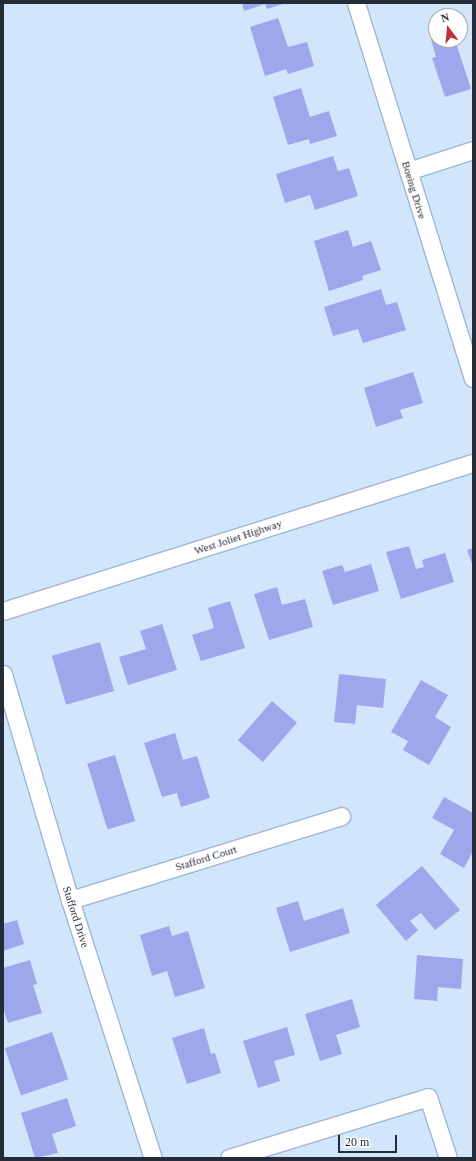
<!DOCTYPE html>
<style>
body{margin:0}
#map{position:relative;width:476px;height:1161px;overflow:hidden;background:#d1e5fc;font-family:"Times New Roman",serif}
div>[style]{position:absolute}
.building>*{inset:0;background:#9ea6ec;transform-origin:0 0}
.roads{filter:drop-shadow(1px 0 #9eb6d2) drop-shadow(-1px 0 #9eb6d2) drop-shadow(0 1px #9eb6d2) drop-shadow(0 -1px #9eb6d2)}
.street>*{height:17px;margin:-8.5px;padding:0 8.5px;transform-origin:8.5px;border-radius:8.5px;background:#fff}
span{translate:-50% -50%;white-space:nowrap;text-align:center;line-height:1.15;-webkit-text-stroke:3px #fff;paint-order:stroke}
.street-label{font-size:11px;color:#232c37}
.frame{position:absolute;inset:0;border:4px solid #232c37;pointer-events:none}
.north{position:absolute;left:428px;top:8px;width:40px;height:40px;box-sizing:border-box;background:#fff;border:1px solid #a7abaf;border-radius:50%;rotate:344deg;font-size:11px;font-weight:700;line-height:16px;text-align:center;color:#232c37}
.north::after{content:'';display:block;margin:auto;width:14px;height:18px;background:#c1313a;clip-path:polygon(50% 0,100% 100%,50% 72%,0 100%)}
.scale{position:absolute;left:338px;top:1135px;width:59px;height:18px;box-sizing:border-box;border:2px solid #232c37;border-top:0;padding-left:5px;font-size:12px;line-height:14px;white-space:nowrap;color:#232c37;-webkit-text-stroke:3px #fff;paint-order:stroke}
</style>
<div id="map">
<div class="building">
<div style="clip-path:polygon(242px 3px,286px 3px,267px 9px,265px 4px,244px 11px)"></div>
<div style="clip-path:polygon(278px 18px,288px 47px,307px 42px,314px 66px,288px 74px,286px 69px,265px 76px,250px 27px)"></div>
<div style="clip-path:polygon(436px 37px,436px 40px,455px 40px,471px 89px,445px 97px,432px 58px,436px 57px,431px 39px)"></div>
<div style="clip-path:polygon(301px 88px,310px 117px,329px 111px,337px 136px,310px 144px,309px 139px,288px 145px,273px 97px)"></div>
<div style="clip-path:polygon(333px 156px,338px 171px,349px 168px,358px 196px,315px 210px,310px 195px,285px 203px,276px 174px)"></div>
<div style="clip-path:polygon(348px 230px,353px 247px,371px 241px,381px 270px,362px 276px,363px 280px,329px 291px,314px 241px)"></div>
<div style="clip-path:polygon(381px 289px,386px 305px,397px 302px,406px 330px,363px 343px,358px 329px,333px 336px,324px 307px)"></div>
<div style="clip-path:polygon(413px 372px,423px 403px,400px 410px,403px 418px,376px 427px,364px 388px)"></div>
<div style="clip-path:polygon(409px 546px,416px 569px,424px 567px,422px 560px,445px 553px,454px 582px,401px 599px,386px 552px)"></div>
<div style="clip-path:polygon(473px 548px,473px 566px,467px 550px)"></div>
<div style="clip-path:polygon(371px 564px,379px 591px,333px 605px,322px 571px,342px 565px,345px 572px)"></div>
<div style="clip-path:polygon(277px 587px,282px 605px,305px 599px,313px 627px,269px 640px,254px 594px)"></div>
<div style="clip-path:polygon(230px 601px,245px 648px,201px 661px,192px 635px,214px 628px,208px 608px)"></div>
<div style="clip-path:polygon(162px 624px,177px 670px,128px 685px,119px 657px,146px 649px,140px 631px)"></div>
<div style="left:100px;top:642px;width:51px;height:50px;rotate:74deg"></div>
<div style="clip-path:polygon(339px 674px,386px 679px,383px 708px,357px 705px,355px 724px,334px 722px)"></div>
<div style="clip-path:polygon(421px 680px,448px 695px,435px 717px,451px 727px,429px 765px,403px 750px,408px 741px,391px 732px)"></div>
<div style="left:272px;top:701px;width:33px;height:52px;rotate:41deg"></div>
<div style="clip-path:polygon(175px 733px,183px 760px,197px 756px,210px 798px,181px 807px,177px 793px,162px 797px,144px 743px)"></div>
<div style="left:115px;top:755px;width:69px;height:29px;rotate:73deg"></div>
<div style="clip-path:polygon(444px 797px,473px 813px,473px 851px,464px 868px,440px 854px,454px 830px,432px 818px)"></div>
<div style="clip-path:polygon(422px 866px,460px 910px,435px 930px,421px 913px,410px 921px,418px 930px,406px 941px,376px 905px)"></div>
<div style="clip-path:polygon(298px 901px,304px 921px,343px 908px,350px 933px,290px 952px,276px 908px)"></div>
<div style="clip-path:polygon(17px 920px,24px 944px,3px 951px,3px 924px)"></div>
<div style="clip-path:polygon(169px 926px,172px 936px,188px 931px,205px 988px,175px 997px,167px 971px,152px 976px,140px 935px)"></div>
<div style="clip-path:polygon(417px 955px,463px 959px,461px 989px,438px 987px,437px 1001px,414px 999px)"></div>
<div style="clip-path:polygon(30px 960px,37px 984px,33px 985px,42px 1013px,8px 1023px,3px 1008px,3px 968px)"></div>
<div style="clip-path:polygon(352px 999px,360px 1027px,336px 1035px,342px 1054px,320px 1061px,305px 1014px)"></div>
<div style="clip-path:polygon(287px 1027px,295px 1055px,274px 1061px,280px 1081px,258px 1088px,243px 1041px)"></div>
<div style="clip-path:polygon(204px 1028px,211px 1054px,215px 1053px,221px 1073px,187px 1084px,172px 1038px)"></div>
<div style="left:52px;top:1032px;width:50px;height:50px;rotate:71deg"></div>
<div style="clip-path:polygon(67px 1098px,76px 1126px,52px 1134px,58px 1153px,35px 1158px,21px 1113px)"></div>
</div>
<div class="roads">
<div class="street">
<div style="left:356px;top:3px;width:393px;rotate:72.7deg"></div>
<div style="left:408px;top:171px;width:68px;rotate:-17.9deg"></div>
<div style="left:3px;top:611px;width:493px;rotate:-17.5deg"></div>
<div style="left:3px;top:674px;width:236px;rotate:73.5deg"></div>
<div style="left:70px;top:900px;width:271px;rotate:72.2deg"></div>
<div style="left:70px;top:900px;width:284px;rotate:-17.2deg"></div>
<div style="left:229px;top:1158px;width:208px;rotate:-17deg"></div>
<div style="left:428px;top:1097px;width:64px;rotate:71.8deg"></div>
</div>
</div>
<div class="street-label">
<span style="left:414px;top:190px;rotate:73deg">Boeing Drive</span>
<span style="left:238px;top:537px;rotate:-18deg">West Joliet Highway</span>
<span style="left:206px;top:858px;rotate:-17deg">Stafford Court</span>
<span style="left:76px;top:917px;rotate:72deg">Stafford Drive</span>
</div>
<div class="frame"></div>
<div class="north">N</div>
<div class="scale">20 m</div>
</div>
